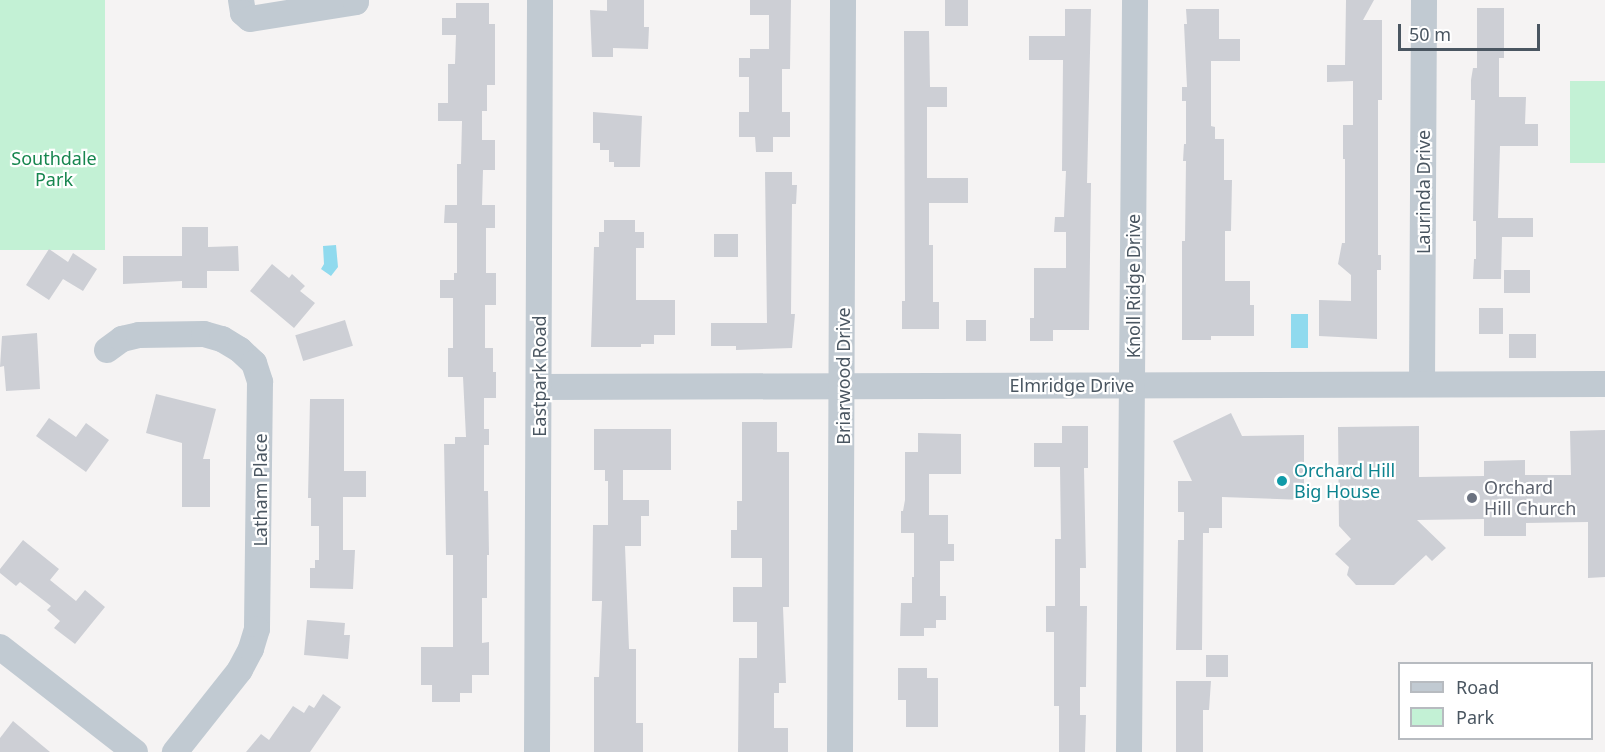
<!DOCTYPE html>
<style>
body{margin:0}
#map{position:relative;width:1605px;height:752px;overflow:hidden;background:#f5f3f3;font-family:"Noto Sans",sans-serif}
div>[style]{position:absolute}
.green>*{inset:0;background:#c3f1d5;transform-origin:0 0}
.water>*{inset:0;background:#90daee;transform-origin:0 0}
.building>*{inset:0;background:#cdcfd5;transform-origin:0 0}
.minor>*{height:26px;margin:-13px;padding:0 13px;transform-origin:13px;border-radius:13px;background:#c1cad2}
.dots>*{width:16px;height:16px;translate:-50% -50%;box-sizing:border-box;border:3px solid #fff;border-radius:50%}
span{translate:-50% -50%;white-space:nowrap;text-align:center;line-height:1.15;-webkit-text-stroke:4.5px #fff;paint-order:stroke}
.park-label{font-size:18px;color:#17864f}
.street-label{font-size:18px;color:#4a5661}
.culture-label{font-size:18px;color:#0d838f}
.left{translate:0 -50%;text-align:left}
.worship-label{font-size:18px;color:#5b616d}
.legend{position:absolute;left:1398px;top:662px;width:195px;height:78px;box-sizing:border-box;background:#fff;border:2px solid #b7bbc0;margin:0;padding:8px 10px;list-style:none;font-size:18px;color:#4a5661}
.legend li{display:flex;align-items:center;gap:12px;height:30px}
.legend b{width:30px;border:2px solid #b7bbc0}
.scale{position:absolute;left:1398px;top:24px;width:142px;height:27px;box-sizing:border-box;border:3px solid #4a5661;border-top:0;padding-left:8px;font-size:18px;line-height:21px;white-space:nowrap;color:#4a5661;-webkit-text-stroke:4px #fff;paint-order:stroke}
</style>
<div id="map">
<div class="green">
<div style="left:0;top:0;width:105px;height:250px"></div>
<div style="left:1605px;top:81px;width:82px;height:35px;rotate:90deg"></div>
</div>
<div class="water">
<div style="clip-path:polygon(336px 245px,338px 267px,331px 276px,321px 269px,324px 264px,323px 246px)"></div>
<div style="left:1291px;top:314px;width:17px;height:34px"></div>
</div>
<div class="building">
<div style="clip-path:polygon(607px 0,644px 0,644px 27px,649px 27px,648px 49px,613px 48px,613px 57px,592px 57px,590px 10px,607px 11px)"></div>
<div style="clip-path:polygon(750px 0,791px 0,790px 69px,782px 69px,782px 112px,790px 112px,790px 137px,773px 137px,773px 152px,756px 152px,755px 137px,739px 137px,739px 112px,749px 112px,749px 77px,739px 77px,739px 58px,750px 58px,750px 49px,769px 49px,769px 15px,750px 15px)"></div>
<div style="left:945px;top:0;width:23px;height:26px"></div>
<div style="clip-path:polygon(1346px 0,1374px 0,1363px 20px,1382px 20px,1382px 100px,1378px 100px,1378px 255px,1381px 255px,1381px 270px,1377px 270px,1377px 339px,1319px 336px,1319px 300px,1351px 301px,1351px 275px,1338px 264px,1342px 243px,1345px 243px,1345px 159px,1343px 159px,1343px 125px,1353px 125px,1353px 81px,1327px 82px,1327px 65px,1345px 65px)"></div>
<div style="clip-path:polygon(456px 3px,489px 3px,489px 24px,495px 24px,495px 85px,487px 85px,487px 111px,482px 111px,482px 140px,495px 140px,495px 170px,483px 170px,482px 205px,495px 205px,495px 228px,486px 228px,486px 273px,496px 273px,496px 305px,485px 305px,485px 348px,493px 348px,493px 372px,496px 372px,496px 398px,484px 398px,484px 429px,489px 429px,489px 445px,484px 445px,484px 491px,488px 491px,489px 555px,487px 555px,487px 598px,482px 598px,482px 643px,489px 642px,489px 675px,472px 675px,472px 693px,460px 693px,460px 702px,432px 702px,432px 685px,421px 685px,421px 647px,453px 647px,453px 555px,446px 555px,444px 444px,455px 444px,455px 437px,466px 437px,463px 377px,448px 377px,448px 348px,453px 348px,453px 298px,440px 298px,440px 280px,454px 280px,454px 273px,457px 273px,457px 223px,444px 223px,445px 205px,457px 205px,457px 164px,461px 164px,462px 121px,438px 121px,438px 103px,448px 103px,448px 64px,455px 64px,456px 35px,442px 35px,442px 18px,456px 18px)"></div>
<div style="clip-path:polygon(1477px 8px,1504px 8px,1504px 58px,1499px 58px,1499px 97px,1526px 97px,1525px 124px,1538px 124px,1538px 146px,1500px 146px,1498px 218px,1533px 218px,1533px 237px,1502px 237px,1501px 279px,1473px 279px,1474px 259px,1476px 259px,1476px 221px,1473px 221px,1475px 100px,1471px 100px,1471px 80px,1473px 68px,1477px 68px)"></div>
<div style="clip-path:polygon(1065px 9px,1091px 9px,1087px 183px,1091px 183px,1089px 330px,1053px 330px,1053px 341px,1030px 341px,1030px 318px,1034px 318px,1034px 268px,1066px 268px,1066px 232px,1054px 232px,1055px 217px,1064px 217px,1066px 171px,1062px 171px,1063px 60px,1029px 60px,1029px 36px,1065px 36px)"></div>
<div style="clip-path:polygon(1186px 9px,1219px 9px,1219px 39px,1240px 39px,1240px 61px,1211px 61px,1211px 126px,1215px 127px,1215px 139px,1224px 139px,1224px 180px,1232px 180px,1231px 231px,1225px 231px,1225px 281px,1250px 281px,1250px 305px,1254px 305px,1254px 336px,1211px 336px,1211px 340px,1182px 340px,1182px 241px,1185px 241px,1186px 161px,1183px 161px,1184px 144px,1186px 144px,1186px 101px,1182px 101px,1182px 87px,1187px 87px,1184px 24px,1187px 24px)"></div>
<div style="clip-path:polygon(904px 31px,929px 31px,930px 87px,947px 87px,947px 107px,927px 107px,927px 178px,968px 178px,968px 203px,929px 203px,929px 245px,933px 245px,933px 302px,939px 302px,939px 329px,902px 329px,902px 301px,905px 301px)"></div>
<div style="clip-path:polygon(593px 112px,642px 116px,640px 167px,614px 167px,614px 162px,609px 162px,609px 150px,600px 150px,600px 143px,593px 143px)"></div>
<div style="clip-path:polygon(765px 172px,792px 172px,792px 185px,797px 185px,796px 204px,792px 204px,791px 314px,795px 314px,792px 348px,736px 350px,736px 346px,711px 346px,711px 323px,767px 323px)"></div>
<div style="clip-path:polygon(604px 220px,635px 220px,635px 232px,644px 232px,644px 248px,636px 248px,636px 300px,675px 300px,675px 335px,654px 335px,654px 344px,641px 344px,641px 347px,591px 347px,594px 247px,599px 247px,599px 232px,604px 232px)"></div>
<div style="clip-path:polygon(182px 227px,208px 227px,208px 247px,238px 246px,239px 271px,207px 271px,207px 288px,182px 288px,182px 281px,123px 284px,123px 256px,182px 256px)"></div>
<div style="left:714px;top:234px;width:24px;height:23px"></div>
<div style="clip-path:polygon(49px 249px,68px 262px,73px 253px,97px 269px,83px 291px,63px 279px,49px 300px,26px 285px)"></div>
<div style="clip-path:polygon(272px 264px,289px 278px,292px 274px,305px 286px,300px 291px,315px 303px,294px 328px,250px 291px)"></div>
<div style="left:1504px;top:270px;width:26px;height:23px"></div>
<div style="left:1479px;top:308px;width:24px;height:26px"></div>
<div style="left:345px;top:320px;width:27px;height:52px;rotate:73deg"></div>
<div style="left:966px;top:320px;width:20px;height:21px"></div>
<div style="clip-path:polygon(37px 333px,40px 389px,6px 391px,4px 366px,0 367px,2px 336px)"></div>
<div style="left:1509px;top:334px;width:27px;height:24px"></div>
<div style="clip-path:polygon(156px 394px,216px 409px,203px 459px,210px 459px,210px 507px,182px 507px,182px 443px,146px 433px)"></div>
<div style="clip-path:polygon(310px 399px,344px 399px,344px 471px,366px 471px,366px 497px,343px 497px,343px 550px,355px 550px,353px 589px,310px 588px,310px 568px,315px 568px,315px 560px,319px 560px,319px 526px,311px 526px,311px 498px,308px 498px)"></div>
<div style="clip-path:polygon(1231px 413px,1242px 436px,1304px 435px,1304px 500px,1222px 497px,1222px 528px,1209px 528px,1209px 533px,1203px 533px,1202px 650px,1176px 650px,1178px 540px,1184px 540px,1184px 512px,1178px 512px,1178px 481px,1192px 481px,1173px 441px)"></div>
<div style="clip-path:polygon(49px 418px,76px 437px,86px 423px,109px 440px,86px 472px,36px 436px)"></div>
<div style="clip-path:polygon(742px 422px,777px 422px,777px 452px,789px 452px,789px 607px,783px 607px,786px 683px,779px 683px,779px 693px,774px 693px,774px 728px,788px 728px,788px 752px,738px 752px,739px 658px,757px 658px,757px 622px,733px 622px,733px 587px,762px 587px,762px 558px,731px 558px,731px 530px,737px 530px,737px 501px,742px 501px)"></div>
<div style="clip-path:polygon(1062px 426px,1088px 426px,1088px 468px,1084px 468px,1086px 568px,1080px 568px,1080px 606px,1087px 606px,1086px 687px,1080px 687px,1080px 715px,1086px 715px,1085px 752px,1059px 752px,1059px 706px,1054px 706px,1054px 632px,1046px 632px,1046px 606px,1055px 606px,1055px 539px,1061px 539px,1060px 467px,1034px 467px,1034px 443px,1062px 443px)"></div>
<div style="clip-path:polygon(1419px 426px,1419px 477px,1484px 476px,1484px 461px,1525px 460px,1525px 475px,1571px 475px,1570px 431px,1605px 430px,1605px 577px,1588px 578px,1588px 522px,1526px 523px,1526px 536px,1484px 536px,1484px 519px,1417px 520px,1446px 548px,1432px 561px,1426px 555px,1394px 585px,1356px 585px,1347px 575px,1349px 567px,1335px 554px,1351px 539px,1339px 526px,1338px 427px)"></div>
<div style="clip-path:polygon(594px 429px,671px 429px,671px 470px,623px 470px,623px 500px,649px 500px,649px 516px,641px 516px,641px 546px,625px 546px,629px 649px,636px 649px,636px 723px,643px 723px,643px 752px,594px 752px,594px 677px,599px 677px,602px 601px,592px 601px,593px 525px,608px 525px,608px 481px,605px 481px,605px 470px,594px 470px)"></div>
<div style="clip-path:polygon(918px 433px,961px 434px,961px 474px,929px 474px,929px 515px,948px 515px,948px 544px,954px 544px,954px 561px,940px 561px,940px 596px,946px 596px,946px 620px,936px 620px,936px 628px,924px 628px,924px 636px,900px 636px,901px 603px,912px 603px,912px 577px,914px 577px,914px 533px,901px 533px,901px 511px,903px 511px,905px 500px,905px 452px,918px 452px)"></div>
<div style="clip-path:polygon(23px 540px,59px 569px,50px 580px,76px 601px,85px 590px,105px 607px,75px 644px,54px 628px,60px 621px,47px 610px,51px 606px,20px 582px,16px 586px,0 573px,0 569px)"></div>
<div style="clip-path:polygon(307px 620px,345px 623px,344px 635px,350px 635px,348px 659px,304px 655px)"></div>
<div style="left:1206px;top:655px;width:22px;height:22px"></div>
<div style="clip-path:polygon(898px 668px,927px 668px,927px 678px,938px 678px,938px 727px,906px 727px,906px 700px,898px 700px)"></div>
<div style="clip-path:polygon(1176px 681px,1211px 681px,1209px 710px,1203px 710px,1203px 752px,1176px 752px)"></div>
<div style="clip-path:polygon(323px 694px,341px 707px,310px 752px,246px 752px,261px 734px,269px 740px,293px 706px,304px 713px,309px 705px,314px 708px)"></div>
<div style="clip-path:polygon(13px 721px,50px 752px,0 752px,0 738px)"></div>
</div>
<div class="minor">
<div style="left:241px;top:0;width:13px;rotate:81deg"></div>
<div style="left:243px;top:13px;width:9px;rotate:41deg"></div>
<div style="left:250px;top:19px;width:107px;rotate:-9.1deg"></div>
<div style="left:356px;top:2px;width:2px;rotate:-90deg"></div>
<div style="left:107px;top:350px;width:19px;rotate:-36deg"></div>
<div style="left:122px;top:339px;width:17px;rotate:-13deg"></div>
<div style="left:139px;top:335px;width:65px;rotate:-0.9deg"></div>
<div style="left:204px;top:334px;width:19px;rotate:16deg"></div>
<div style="left:222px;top:339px;width:21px;rotate:31deg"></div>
<div style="left:240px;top:350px;width:19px;rotate:43deg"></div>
<div style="left:254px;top:363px;width:20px;rotate:72deg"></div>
<div style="left:260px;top:382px;width:247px;rotate:90.7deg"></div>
<div style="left:257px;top:629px;width:21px;rotate:107deg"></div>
<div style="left:251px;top:649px;width:24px;rotate:118deg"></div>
<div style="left:240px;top:670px;width:105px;rotate:128.4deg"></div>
<div style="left:1422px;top:384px;width:384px;rotate:-89.7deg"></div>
<div style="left:539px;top:387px;width:1066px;rotate:-0.16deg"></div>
<div style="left:0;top:647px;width:171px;rotate:37.9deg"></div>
<div style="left:537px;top:752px;width:752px;rotate:-89.77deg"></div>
<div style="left:840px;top:752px;width:752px;rotate:-89.77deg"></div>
<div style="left:1129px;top:752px;width:752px;rotate:-89.54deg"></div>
</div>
<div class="dots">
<div style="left:1282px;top:481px;background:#0f9aa8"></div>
<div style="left:1472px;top:498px;background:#6b7280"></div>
</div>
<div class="park-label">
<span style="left:54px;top:169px">Southdale<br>Park</span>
</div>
<div class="street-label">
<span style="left:1423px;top:192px;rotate:-90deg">Laurinda Drive</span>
<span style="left:1133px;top:286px;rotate:-90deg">Knoll Ridge Drive</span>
<span style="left:539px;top:376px;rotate:-90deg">Eastpark Road</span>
<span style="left:843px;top:376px;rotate:-90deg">Briarwood Drive</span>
<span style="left:1072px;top:385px">Elmridge Drive</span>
<span style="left:260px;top:490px;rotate:-90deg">Latham Place</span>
</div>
<div class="culture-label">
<span class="left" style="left:1294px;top:481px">Orchard Hill<br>Big House</span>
</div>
<div class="worship-label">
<span class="left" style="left:1484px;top:498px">Orchard<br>Hill Church</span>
</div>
<ul class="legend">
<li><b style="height:8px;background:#c1cad2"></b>Road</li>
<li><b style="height:16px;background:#c3f1d5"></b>Park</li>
</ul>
<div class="scale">50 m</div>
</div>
